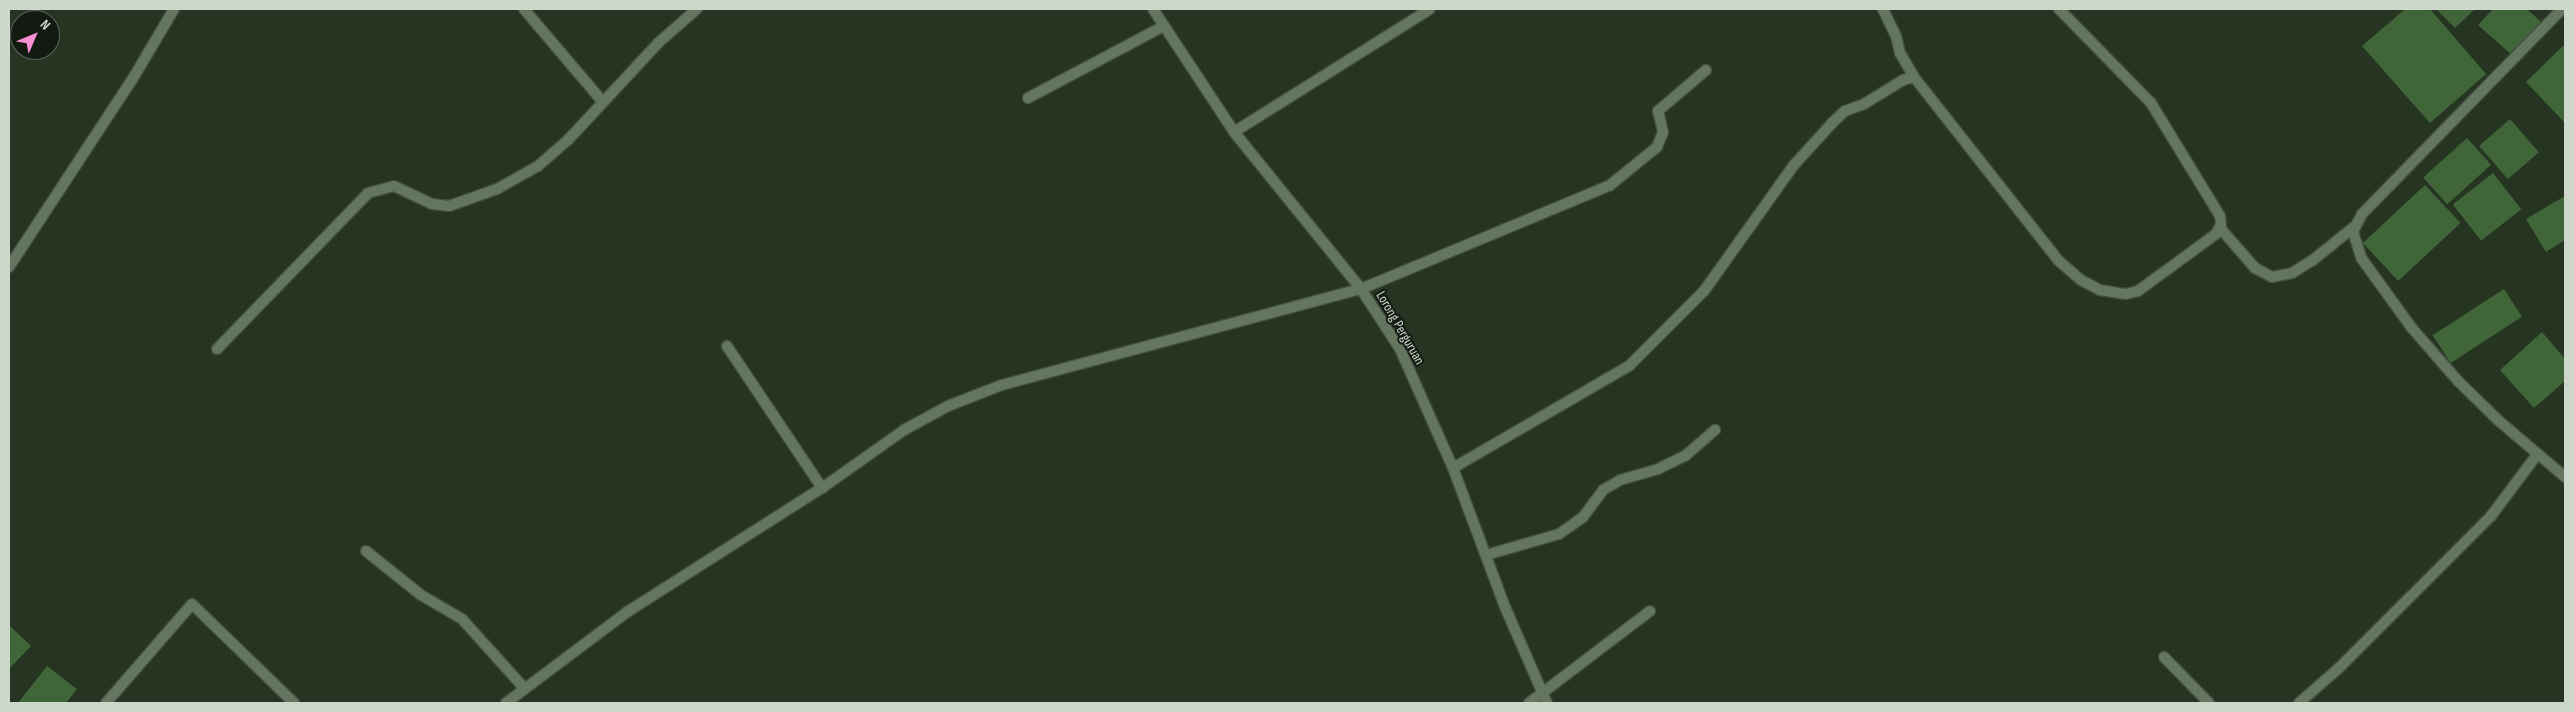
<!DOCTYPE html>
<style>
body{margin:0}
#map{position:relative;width:2574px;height:712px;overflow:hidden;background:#253522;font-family:"Sofia Sans Condensed",sans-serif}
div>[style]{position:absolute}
.building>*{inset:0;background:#406539;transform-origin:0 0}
.roads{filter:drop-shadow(1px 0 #435040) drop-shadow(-1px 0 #435040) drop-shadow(0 1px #435040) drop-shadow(0 -1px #435040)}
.street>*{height:10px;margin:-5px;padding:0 5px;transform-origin:5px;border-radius:5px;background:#647660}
span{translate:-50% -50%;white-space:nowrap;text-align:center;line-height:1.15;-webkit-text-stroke:4px #131a12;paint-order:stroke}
.street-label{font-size:14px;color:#cdd7cb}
.frame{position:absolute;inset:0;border:10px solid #cdd7cb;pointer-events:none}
.north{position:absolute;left:10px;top:10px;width:50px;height:50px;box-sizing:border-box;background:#131a12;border:1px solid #5d665c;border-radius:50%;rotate:45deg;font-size:14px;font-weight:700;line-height:20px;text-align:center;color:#cdd7cb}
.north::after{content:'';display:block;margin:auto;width:18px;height:22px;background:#f690d0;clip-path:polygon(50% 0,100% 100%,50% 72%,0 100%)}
</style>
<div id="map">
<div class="building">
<div style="clip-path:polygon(2405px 9px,2430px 9px,2486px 74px,2430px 123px,2362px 46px)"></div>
<div style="clip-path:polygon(2436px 9px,2475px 9px,2455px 28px)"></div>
<div style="clip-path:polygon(2493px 9px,2527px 9px,2541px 22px,2512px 55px,2478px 25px)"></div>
<div style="clip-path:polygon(2565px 44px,2565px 123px,2526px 82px)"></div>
<div style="left:2510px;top:119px;width:44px;height:41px;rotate:49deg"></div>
<div style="left:2467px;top:138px;width:36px;height:59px;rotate:48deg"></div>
<div style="left:2493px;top:173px;width:46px;height:51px;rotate:52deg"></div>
<div style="left:2425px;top:185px;width:52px;height:85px;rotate:47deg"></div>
<div style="clip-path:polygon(2565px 196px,2565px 240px,2546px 252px,2526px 219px)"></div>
<div style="left:2504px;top:289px;width:33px;height:85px;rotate:57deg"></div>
<div style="clip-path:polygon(2542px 332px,2565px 359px,2565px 381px,2534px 408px,2500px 370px)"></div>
<div style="clip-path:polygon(9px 625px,31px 646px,9px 669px)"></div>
<div style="clip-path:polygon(47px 666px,77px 689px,66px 703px,18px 703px)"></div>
</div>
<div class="roads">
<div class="street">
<div style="left:524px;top:9px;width:121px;rotate:49.7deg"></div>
<div style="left:1153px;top:9px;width:147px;rotate:56.6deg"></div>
<div style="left:1234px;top:132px;width:202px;rotate:51deg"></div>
<div style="left:1361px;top:289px;width:72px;rotate:57deg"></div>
<div style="left:1400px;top:349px;width:130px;rotate:66deg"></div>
<div style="left:1453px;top:468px;width:148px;rotate:69.5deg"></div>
<div style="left:1505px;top:607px;width:105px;rotate:66.4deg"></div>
<div style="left:2562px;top:9px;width:286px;rotate:134.3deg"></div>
<div style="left:2362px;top:214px;width:20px;rotate:117deg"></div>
<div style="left:2353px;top:232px;width:28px;rotate:72deg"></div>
<div style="left:2362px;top:259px;width:84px;rotate:54.2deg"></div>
<div style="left:2411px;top:327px;width:72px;rotate:49deg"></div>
<div style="left:2458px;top:381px;width:57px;rotate:44.3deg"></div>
<div style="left:2499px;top:421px;width:87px;rotate:40.3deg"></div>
<div style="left:1914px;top:77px;width:234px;rotate:51.8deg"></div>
<div style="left:2059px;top:261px;width:29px;rotate:41deg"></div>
<div style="left:2081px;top:280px;width:21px;rotate:28deg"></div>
<div style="left:2100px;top:290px;width:26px;rotate:9deg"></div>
<div style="left:2126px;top:294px;width:12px;rotate:-14deg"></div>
<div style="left:2138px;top:291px;width:97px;rotate:-36.2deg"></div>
<div style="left:2216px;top:234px;width:10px;rotate:-61deg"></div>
<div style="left:2221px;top:225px;width:9px;rotate:-96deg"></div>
<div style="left:2220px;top:216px;width:132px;rotate:-121.4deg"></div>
<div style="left:2151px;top:103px;width:132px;rotate:-134.4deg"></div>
<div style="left:1028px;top:98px;width:154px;rotate:-27.9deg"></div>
<div style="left:1234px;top:132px;width:231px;rotate:-32.1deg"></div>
<div style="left:2220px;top:228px;width:53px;rotate:48.8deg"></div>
<div style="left:2255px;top:268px;width:19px;rotate:28deg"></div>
<div style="left:2272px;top:277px;width:20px;rotate:-11deg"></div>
<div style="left:2292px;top:273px;width:25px;rotate:-32deg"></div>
<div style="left:2313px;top:260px;width:54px;rotate:-39deg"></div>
<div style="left:9px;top:267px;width:224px;rotate:-56.7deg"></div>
<div style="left:132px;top:80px;width:82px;rotate:-59.4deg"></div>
<div style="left:727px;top:346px;width:171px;rotate:56.2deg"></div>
<div style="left:217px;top:349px;width:217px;rotate:-45.9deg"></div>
<div style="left:368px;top:193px;width:27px;rotate:-15deg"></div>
<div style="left:394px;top:186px;width:42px;rotate:25.3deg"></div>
<div style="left:432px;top:204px;width:17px;rotate:7deg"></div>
<div style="left:449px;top:206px;width:51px;rotate:-19.5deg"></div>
<div style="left:497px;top:189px;width:47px;rotate:-29.3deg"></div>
<div style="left:538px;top:166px;width:40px;rotate:-41deg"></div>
<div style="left:568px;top:140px;width:132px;rotate:-47.1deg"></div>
<div style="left:658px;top:43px;width:52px;rotate:-41.1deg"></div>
<div style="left:1453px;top:468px;width:203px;rotate:-30.1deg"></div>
<div style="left:1629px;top:366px;width:106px;rotate:-45deg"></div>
<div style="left:1704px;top:291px;width:155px;rotate:-54.5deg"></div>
<div style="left:1794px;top:165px;width:58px;rotate:-47.8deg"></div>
<div style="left:1833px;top:122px;width:16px;rotate:-43deg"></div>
<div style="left:1845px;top:111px;width:20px;rotate:-20deg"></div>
<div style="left:1864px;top:104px;width:46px;rotate:-31.6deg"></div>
<div style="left:1903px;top:80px;width:11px;rotate:-15deg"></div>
<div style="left:1914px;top:77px;width:28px;rotate:-120deg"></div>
<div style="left:1900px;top:53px;width:17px;rotate:-103deg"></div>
<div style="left:1896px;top:36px;width:30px;rotate:-116deg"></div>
<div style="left:366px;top:551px;width:70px;rotate:38.7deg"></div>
<div style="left:421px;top:595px;width:48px;rotate:30.3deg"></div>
<div style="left:462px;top:619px;width:94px;rotate:48deg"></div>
<div style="left:1486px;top:555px;width:76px;rotate:-16deg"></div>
<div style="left:1559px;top:534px;width:29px;rotate:-35deg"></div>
<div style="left:1583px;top:517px;width:34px;rotate:-53deg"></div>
<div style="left:1603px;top:490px;width:20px;rotate:-30deg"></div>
<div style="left:1620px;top:480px;width:40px;rotate:-16deg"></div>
<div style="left:1658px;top:469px;width:30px;rotate:-26deg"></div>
<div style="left:1685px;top:456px;width:40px;rotate:-41deg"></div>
<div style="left:2164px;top:657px;width:64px;rotate:45.6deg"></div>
<div style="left:106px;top:703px;width:131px;rotate:-49deg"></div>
<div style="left:192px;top:604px;width:142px;rotate:44.1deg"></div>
<div style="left:506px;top:703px;width:151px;rotate:-36.9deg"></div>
<div style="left:627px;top:612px;width:231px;rotate:-32.5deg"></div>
<div style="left:822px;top:488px;width:100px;rotate:-35.3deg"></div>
<div style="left:904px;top:430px;width:50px;rotate:-28.6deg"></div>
<div style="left:948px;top:406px;width:58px;rotate:-21.3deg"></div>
<div style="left:1002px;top:385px;width:372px;rotate:-15deg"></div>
<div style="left:1361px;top:289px;width:269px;rotate:-22.6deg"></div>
<div style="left:1609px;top:186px;width:62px;rotate:-39.1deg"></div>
<div style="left:1657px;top:147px;width:16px;rotate:-68deg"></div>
<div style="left:1663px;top:132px;width:22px;rotate:-103deg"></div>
<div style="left:1658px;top:111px;width:63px;rotate:-40.5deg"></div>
<div style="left:1529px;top:703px;width:152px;rotate:-37.2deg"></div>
<div style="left:2299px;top:703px;width:53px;rotate:-41.2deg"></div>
<div style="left:2339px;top:668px;width:215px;rotate:-45deg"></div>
<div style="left:2491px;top:516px;width:75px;rotate:-53.1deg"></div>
</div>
</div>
<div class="street-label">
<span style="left:1400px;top:328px;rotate:60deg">Lorong Perguruan</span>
</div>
<div class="frame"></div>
<div class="north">N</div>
</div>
